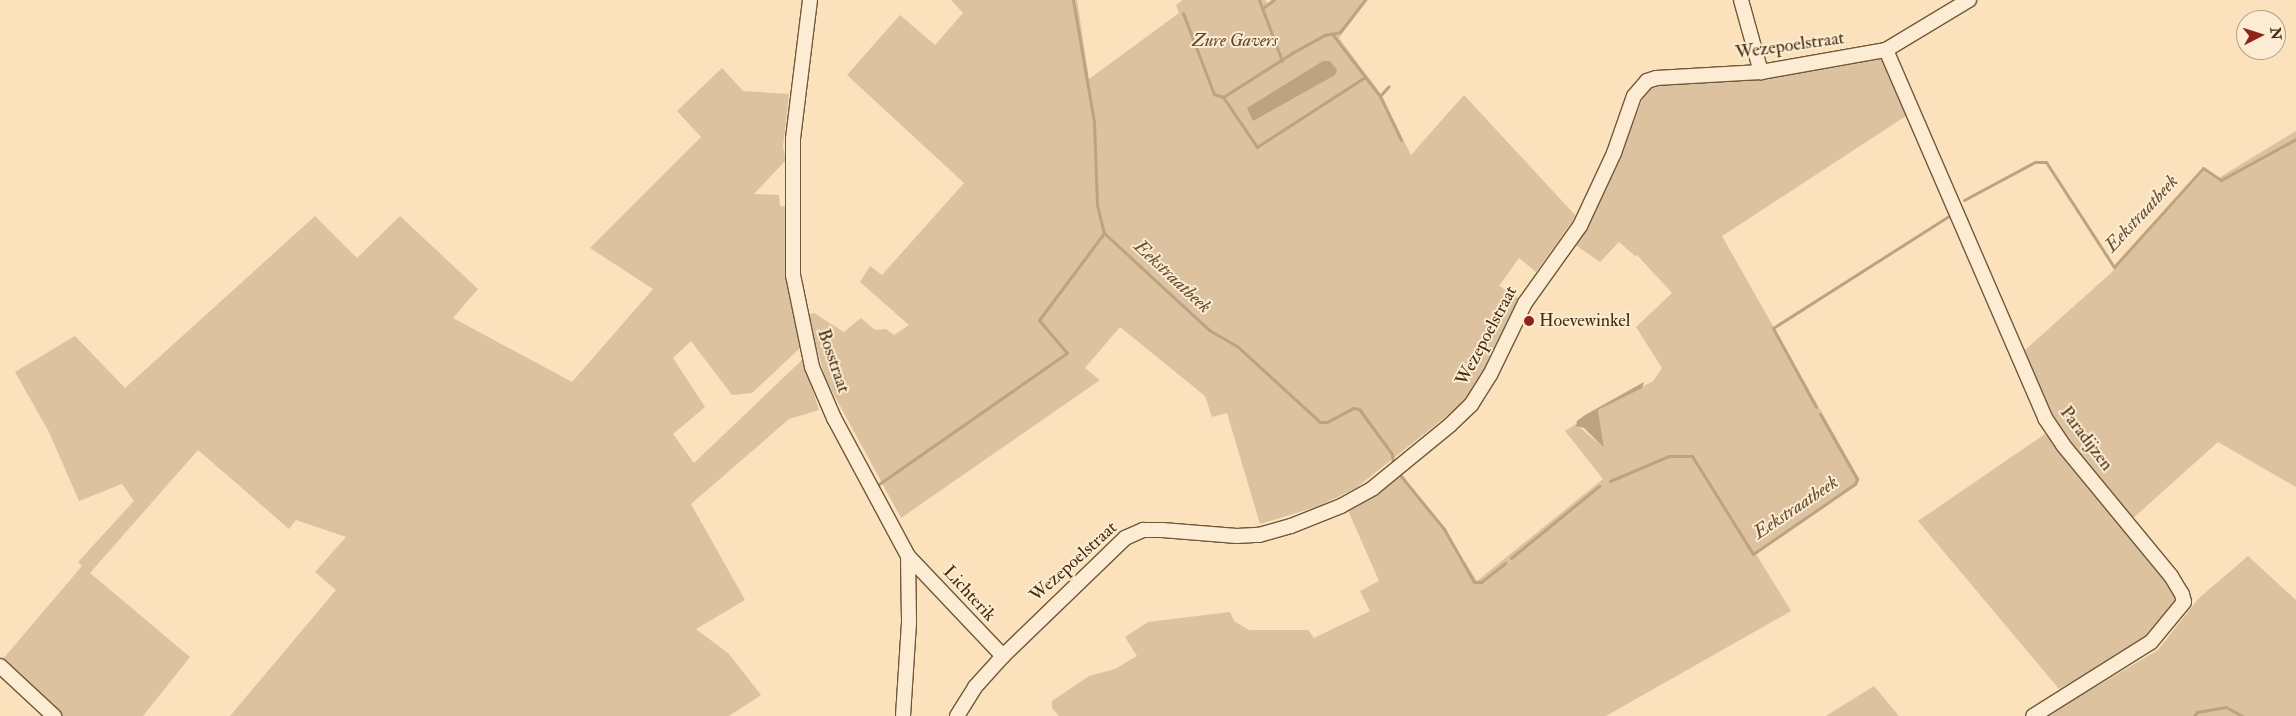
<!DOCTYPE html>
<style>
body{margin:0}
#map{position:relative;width:2296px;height:716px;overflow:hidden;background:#fbe1bc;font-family:"IM FELL Double Pica",serif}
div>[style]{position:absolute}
.green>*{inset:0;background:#dcc29e}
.water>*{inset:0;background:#bda381}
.stream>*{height:3px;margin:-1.5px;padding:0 1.5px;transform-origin:1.5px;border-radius:1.5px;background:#bda381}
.roads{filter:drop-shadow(1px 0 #72583a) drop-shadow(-1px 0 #72583a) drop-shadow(0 1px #72583a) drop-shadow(0 -1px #72583a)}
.minor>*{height:14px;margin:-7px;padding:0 7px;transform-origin:7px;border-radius:7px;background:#fcecd3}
.dots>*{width:14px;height:14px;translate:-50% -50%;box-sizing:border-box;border:2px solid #fcecd3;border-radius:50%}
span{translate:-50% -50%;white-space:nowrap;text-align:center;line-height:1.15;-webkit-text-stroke:4px #fcecd3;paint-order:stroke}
.park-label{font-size:18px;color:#62492b;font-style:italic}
.street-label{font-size:18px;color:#442b0e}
.poi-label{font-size:18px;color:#442b0e}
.left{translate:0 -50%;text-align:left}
.water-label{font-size:19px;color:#684f30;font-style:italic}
.north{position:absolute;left:2236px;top:10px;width:50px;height:50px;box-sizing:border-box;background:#fcecd3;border:1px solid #b29f84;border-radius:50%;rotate:85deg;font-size:14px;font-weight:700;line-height:20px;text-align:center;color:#442b0e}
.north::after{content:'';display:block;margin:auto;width:18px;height:22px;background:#8f2418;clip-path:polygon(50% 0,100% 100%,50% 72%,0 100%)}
</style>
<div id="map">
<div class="green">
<div style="clip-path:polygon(951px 0,1077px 0,1089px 79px,1179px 13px,1176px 5px,1183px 0,1265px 0,1268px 3px,1271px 0,1367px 0,1339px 38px,1380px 93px,1411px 155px,1464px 95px,1576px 216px,1536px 272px,1519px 258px,1499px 286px,1520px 299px,1489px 367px,1463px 403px,1356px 488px,1319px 506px,1260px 524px,1227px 413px,1212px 417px,1205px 396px,1120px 327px,1085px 368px,1100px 380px,901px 518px,826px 380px,807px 315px,814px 313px,844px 332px,861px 318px,875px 330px,886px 329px,894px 335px,909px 325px,860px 282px,870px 266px,882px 275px,964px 183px,847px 75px,900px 15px,935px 45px,963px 13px)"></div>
<div style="clip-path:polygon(1882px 58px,1891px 71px,1909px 114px,1722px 236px,1860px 480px,1756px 554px,1791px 611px,1606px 716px,1059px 716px,1052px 708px,1052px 701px,1089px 676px,1115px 669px,1137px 656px,1125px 637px,1148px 622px,1230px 612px,1234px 621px,1249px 630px,1308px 630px,1314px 638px,1370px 611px,1360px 591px,1379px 581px,1347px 508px,1400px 472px,1444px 529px,1477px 581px,1603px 479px,1565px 431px,1576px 424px,1604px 448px,1598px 410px,1653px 381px,1662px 368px,1636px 327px,1672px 293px,1637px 255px,1635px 256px,1619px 242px,1600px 262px,1574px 244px,1622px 151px,1643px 98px,1651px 88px,1662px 85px,1769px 77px)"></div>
<div style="clip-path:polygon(722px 68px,743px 91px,789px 94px,783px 147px,786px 160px,754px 194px,779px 195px,780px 206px,789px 207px,786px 281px,800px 348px,752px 393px,732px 395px,691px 341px,673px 358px,705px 407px,673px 434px,694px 463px,803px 359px,819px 410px,789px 419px,691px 504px,745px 600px,696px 629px,729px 654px,761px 695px,729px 716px,230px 716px,336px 590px,315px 572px,346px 537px,296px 520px,289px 529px,198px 450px,90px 573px,190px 657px,143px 716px,62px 716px,3px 659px,82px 566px,78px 562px,134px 501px,122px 484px,79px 501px,49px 432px,15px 372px,75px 336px,125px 388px,315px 216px,357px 258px,400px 216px,478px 289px,453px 318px,572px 382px,653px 289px,590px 248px,701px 137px,677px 111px)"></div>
<div style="clip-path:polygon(2296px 131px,2296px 487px,2218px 442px,2131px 520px,2058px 432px,2024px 351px,2111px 273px,2204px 171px,2217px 179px)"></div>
<div style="clip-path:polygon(2045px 434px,2164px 575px,2178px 597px,2177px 603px,2137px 645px,2059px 689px,1918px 521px)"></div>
<div style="clip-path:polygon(2248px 556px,2296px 600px,2296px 716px,2046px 716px,2158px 650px,2198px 599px)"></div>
<div style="clip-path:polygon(1874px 686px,1899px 716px,1826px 716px)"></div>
</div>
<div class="water">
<div style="clip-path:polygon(1323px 61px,1330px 61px,1337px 70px,1335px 75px,1253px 121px,1247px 108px)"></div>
<div style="clip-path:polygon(1644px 382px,1642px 388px,1598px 410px,1604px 448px,1584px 428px,1576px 426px,1577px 421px,1585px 415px)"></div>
</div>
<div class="stream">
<div style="left:1073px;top:0;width:124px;rotate:80.2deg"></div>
<div style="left:1094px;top:122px;width:83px;rotate:87.9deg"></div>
<div style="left:1097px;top:205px;width:29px;rotate:76deg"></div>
<div style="left:1104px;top:233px;width:143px;rotate:42.7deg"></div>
<div style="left:1209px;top:330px;width:32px;rotate:30deg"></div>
<div style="left:1237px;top:346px;width:113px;rotate:42.5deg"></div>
<div style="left:1320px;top:422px;width:7px"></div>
<div style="left:1327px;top:422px;width:30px;rotate:-28deg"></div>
<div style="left:1353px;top:408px;width:6px;rotate:9deg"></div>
<div style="left:1359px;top:409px;width:56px;rotate:53.7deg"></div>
<div style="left:1392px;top:454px;width:9px;rotate:84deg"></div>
<div style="left:1259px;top:0;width:65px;rotate:69.3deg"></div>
<div style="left:1264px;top:7px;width:12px;rotate:-35deg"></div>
<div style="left:1183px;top:13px;width:87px;rotate:69.1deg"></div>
<div style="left:1214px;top:94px;width:9px;rotate:18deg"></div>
<div style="left:1333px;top:35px;width:77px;rotate:52.4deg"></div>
<div style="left:1380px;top:96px;width:49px;rotate:64.5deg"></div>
<div style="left:1365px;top:77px;width:129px;rotate:147.1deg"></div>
<div style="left:1257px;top:147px;width:60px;rotate:-124.2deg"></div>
<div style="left:1223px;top:97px;width:82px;rotate:-32.5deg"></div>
<div style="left:1292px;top:53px;width:38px;rotate:-29deg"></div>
<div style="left:1325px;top:35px;width:15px;rotate:-11deg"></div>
<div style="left:1340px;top:32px;width:41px;rotate:-52deg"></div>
<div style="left:1380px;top:96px;width:13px;rotate:-48deg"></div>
<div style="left:1964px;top:200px;width:81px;rotate:-28.2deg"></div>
<div style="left:2035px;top:162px;width:11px"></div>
<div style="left:2046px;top:162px;width:125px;rotate:57.1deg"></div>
<div style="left:2114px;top:267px;width:133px;rotate:-48deg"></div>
<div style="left:2203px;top:168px;width:22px;rotate:34deg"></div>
<div style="left:2221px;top:180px;width:85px;rotate:-28.7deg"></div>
<div style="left:1816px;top:407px;width:90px;rotate:-118.6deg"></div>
<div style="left:1773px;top:328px;width:209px;rotate:-32.5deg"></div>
<div style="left:1400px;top:475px;width:70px;rotate:50.8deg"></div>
<div style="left:1444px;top:529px;width:61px;rotate:60.5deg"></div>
<div style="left:1474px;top:582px;width:7px"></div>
<div style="left:1481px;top:582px;width:31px;rotate:-38deg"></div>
<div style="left:1610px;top:481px;width:64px;rotate:-23deg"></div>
<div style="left:1669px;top:456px;width:23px"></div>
<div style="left:1692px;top:456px;width:115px;rotate:58.1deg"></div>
<div style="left:1753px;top:554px;width:124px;rotate:-34.5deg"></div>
<div style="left:1855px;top:484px;width:5px;rotate:-68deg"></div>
<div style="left:1857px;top:479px;width:75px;rotate:-119.6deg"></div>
<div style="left:879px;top:484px;width:229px;rotate:-34.9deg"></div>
<div style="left:1067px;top:353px;width:43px;rotate:-130.3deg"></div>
<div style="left:1039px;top:320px;width:109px;rotate:-53.2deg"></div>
<div style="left:1511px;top:558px;width:114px;rotate:-39.3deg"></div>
<div style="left:2194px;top:716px;width:5px;rotate:-53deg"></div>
<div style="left:2197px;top:712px;width:29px;rotate:-10deg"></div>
<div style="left:2226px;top:707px;width:18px;rotate:29deg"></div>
</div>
<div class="roads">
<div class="minor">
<div style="left:810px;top:0;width:140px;rotate:97deg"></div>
<div style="left:793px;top:139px;width:136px;rotate:90deg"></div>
<div style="left:793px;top:275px;width:94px;rotate:78.3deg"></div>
<div style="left:812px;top:367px;width:56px;rotate:66.7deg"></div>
<div style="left:834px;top:418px;width:157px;rotate:61.8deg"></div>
<div style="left:908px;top:556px;width:67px;rotate:89.1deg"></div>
<div style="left:909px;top:623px;width:93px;rotate:93.7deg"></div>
<div style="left:1741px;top:0;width:75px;rotate:74.5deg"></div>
<div style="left:1886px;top:50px;width:401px;rotate:66.6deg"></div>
<div style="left:2045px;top:418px;width:32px;rotate:56deg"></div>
<div style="left:2063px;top:445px;width:170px;rotate:50.5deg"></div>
<div style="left:2171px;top:576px;width:21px;rotate:59deg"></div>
<div style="left:2182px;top:594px;width:8px;rotate:76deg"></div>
<div style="left:2184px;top:602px;width:52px;rotate:129.5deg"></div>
<div style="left:2151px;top:642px;width:139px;rotate:147.9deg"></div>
<div style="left:908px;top:556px;width:138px;rotate:46.5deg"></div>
<div style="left:0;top:666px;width:74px;rotate:42.8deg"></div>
<div style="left:957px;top:716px;width:34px;rotate:-58deg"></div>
<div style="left:975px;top:687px;width:42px;rotate:-47.9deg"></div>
<div style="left:1003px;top:656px;width:170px;rotate:-44deg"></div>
<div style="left:1125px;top:538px;width:20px;rotate:-24deg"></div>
<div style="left:1143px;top:530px;width:19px"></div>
<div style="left:1162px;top:530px;width:75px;rotate:4.6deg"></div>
<div style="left:1237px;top:536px;width:22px;rotate:-3deg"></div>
<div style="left:1259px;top:535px;width:33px;rotate:-16deg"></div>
<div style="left:1291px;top:526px;width:54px;rotate:-21.8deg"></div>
<div style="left:1341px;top:506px;width:37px;rotate:-29deg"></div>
<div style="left:1373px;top:488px;width:99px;rotate:-39.3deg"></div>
<div style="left:1450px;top:425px;width:29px;rotate:-44deg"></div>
<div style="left:1471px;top:405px;width:36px;rotate:-58deg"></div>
<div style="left:1490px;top:375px;width:80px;rotate:-64.1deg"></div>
<div style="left:1525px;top:303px;width:95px;rotate:-54.5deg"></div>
<div style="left:1580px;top:226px;width:81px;rotate:-65deg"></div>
<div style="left:1614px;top:153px;width:60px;rotate:-70.7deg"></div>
<div style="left:1634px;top:96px;width:20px;rotate:-49deg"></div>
<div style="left:1647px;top:81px;width:9px;rotate:-18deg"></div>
<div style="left:1656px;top:78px;width:105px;rotate:-3.3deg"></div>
<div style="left:1761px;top:72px;width:127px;rotate:-10deg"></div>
<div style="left:1886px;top:50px;width:97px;rotate:-31.1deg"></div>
</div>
</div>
<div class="dots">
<div style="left:1529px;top:321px;background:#8f2418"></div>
</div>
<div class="park-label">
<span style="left:1235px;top:41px">Zure Gavers</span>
</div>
<div class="street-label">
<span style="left:1790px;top:46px;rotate:-8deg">Wezepoelstraat</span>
<span style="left:1487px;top:336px;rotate:-62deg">Wezepoelstraat</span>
<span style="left:833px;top:361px;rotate:71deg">Bosstraat</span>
<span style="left:2086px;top:439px;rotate:53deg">Paradijzen</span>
<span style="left:1074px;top:562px;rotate:-42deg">Wezepoelstraat</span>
<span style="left:969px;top:594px;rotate:47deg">Lichterik</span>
</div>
<div class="poi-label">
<span class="left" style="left:1539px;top:321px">Hoevewinkel</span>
</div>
<div class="water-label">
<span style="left:2142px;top:214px;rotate:-47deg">Eekstraatbeek</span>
<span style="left:1172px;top:277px;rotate:43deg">Eekstraatbeek</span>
<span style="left:1796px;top:508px;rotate:-34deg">Eekstraatbeek</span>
</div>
<div class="north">N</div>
</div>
